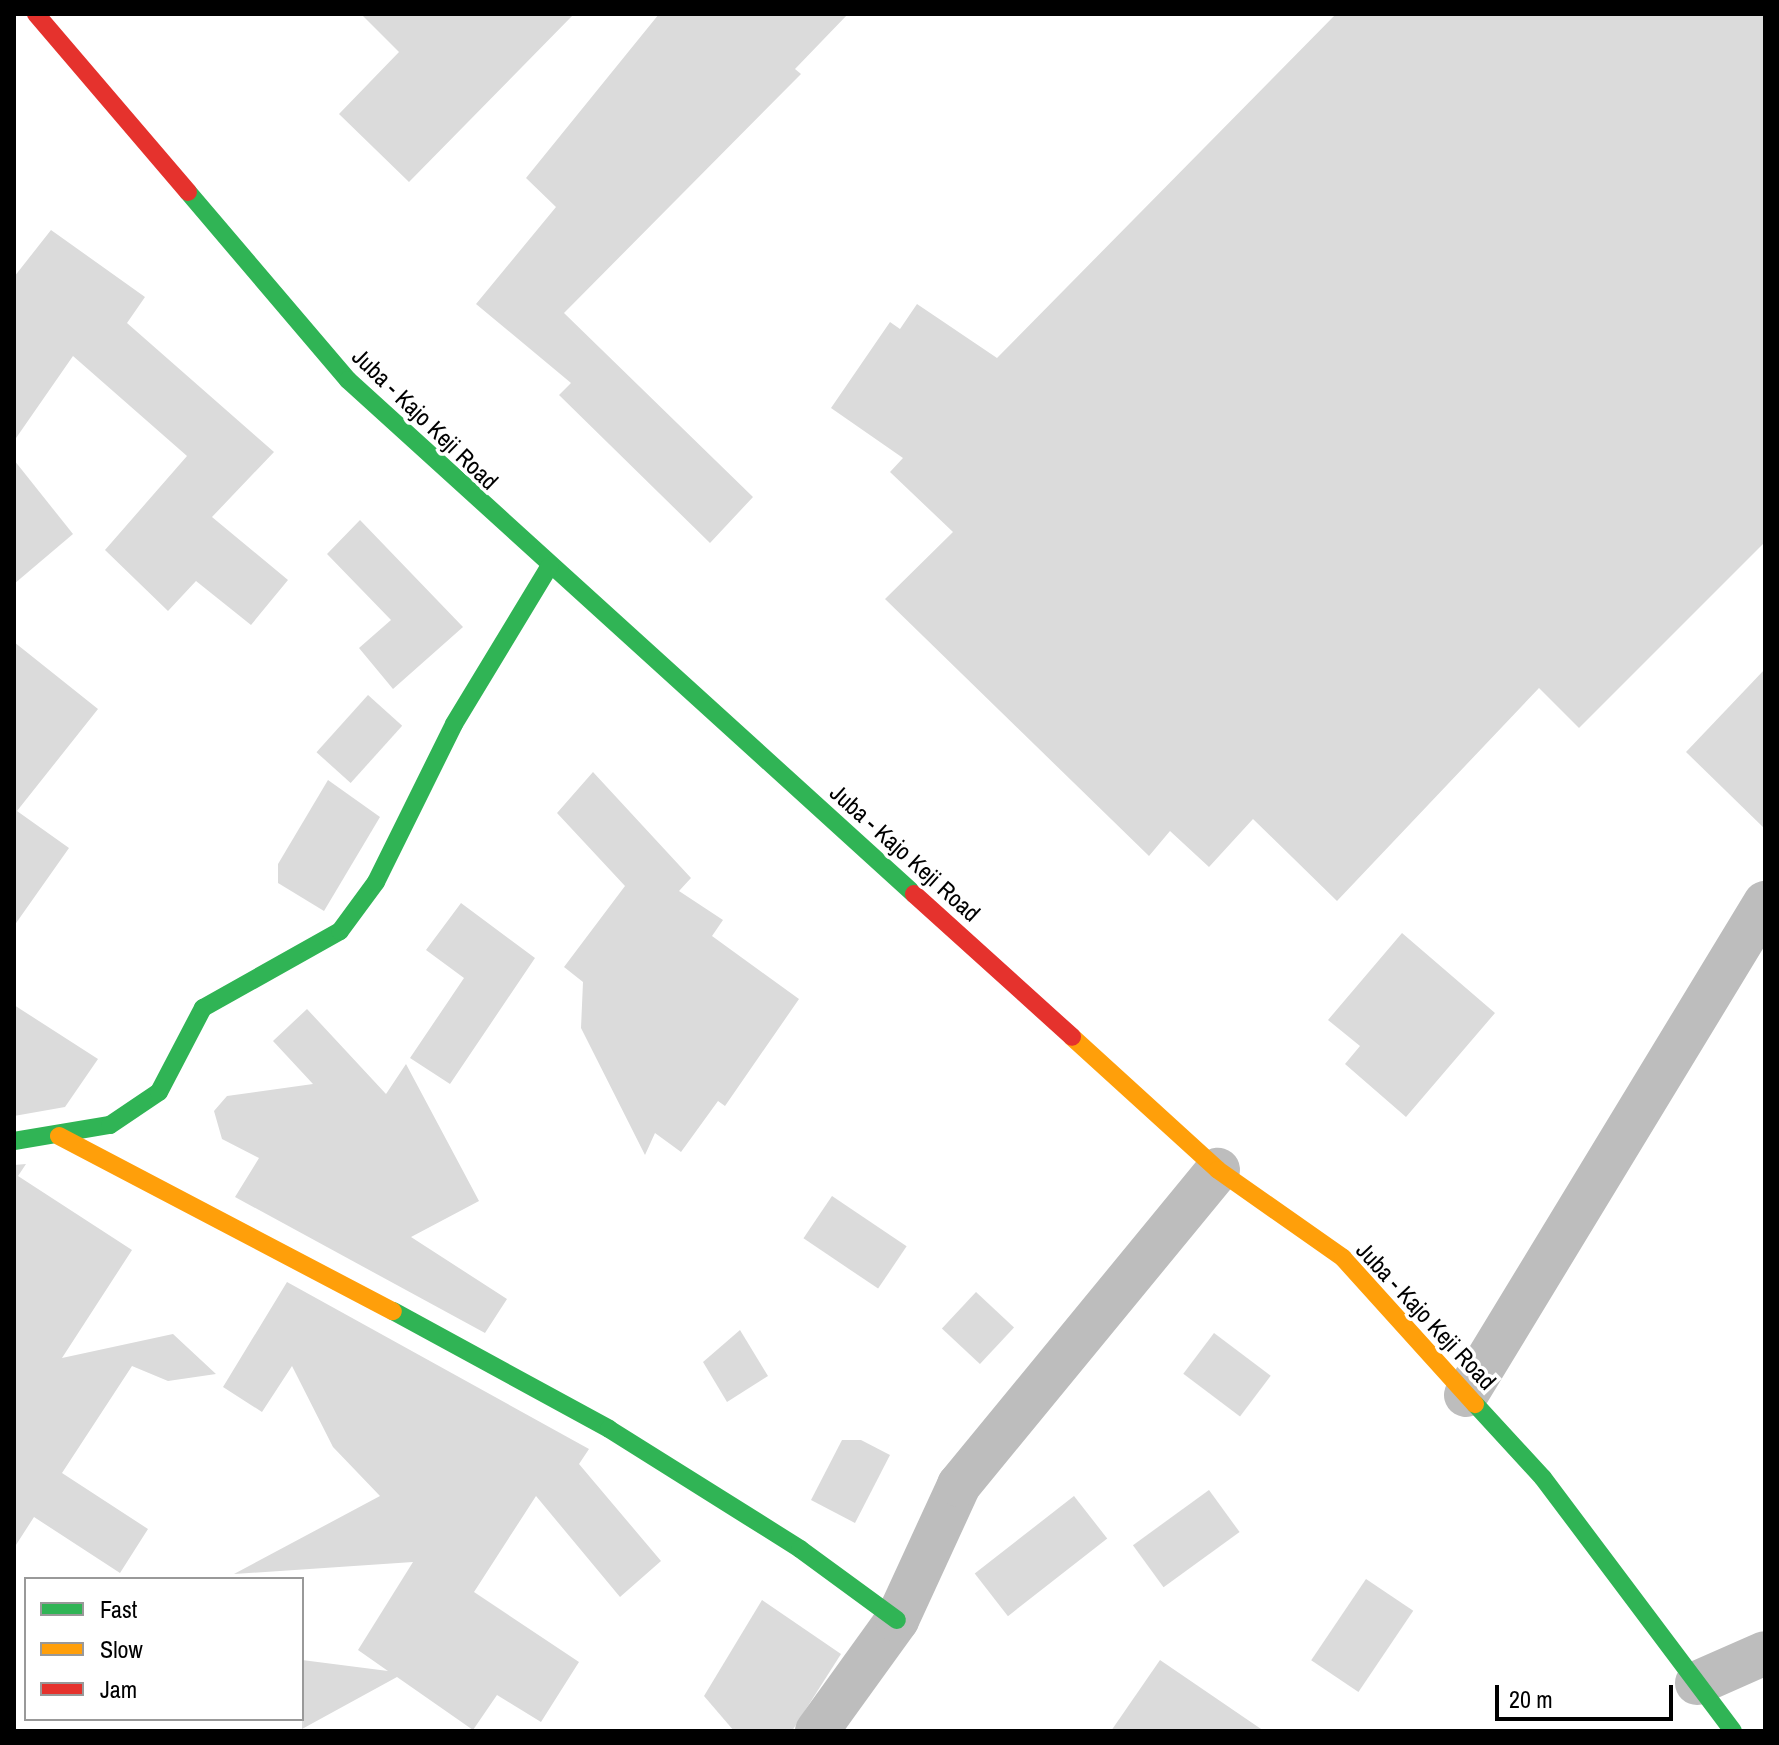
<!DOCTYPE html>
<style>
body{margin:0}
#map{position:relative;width:1779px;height:1745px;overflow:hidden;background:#fff;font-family:"Archivo Narrow",sans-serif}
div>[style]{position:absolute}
.building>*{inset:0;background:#dbdbdb;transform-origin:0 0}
.street>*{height:44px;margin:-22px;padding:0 22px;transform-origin:22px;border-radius:22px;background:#bdbdbd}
.fast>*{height:18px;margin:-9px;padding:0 9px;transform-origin:9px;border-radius:9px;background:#30b455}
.slow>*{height:18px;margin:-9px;padding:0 9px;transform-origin:9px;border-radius:9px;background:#ff9f0a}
.jam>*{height:18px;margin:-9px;padding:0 9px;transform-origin:9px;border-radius:9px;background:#e5322d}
span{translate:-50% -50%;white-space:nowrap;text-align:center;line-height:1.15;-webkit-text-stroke:7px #fff;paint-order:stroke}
.street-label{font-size:24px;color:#000}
.frame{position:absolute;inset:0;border:16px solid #000;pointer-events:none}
.legend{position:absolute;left:24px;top:1577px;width:280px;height:144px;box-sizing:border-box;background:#fff;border:2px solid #999;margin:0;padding:10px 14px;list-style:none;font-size:24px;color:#000}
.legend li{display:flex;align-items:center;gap:16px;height:40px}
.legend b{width:40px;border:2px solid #999}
.scale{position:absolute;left:1495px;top:1685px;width:178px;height:36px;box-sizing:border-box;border:4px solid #000;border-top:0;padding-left:10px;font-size:24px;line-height:28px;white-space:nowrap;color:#000;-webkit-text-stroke:6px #fff;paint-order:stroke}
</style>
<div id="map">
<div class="building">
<div style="clip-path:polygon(361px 14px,574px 14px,409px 182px,339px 114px,399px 52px)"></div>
<div style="clip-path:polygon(659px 14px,848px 14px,795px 69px,801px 74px,564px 313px,753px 497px,710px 543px,559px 395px,571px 383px,476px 304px,556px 207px,526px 178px)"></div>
<div style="clip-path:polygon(1336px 14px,1765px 14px,1765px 542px,1579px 728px,1539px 688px,1337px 901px,1253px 819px,1209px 867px,1170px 831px,1149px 856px,885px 599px,953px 532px,890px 472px,903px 458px,831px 408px,890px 322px,900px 329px,917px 304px,997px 358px)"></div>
<div style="clip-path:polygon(51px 230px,145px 297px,127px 323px,274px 452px,212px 517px,288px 580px,251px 625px,196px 581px,168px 611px,105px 550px,187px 456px,73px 356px,14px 441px,14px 277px)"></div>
<div style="clip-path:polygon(14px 460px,73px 534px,14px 584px)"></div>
<div style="clip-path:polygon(360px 520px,463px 627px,393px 689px,359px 648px,391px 620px,327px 554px)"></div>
<div style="clip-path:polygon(14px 642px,98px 709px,17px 811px,69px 848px,14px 926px)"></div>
<div style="clip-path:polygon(1765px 669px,1765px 829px,1686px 752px)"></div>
<div style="left:368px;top:695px;width:46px;height:77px;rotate:42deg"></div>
<div style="clip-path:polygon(593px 772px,691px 878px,679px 891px,723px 920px,712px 936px,799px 999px,725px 1106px,718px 1101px,681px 1152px,655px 1133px,645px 1155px,581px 1028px,583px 982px,564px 967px,625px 886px,557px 813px)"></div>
<div style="clip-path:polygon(328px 780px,380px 817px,324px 911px,278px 883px,278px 864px)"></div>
<div style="clip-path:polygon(461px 903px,535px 958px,450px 1084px,410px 1058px,464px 978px,426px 950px)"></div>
<div style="clip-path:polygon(1402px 933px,1495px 1013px,1406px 1117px,1345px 1064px,1360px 1046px,1328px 1020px)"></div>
<div style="clip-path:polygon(14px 1005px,98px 1059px,65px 1107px,14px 1116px)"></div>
<div style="clip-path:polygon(307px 1009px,386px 1094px,406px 1064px,479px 1201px,411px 1237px,507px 1299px,485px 1333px,235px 1197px,259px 1158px,222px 1139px,214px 1111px,227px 1096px,313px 1084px,273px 1041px)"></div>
<div style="clip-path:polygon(26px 1164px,18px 1176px,132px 1250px,62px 1358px,173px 1334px,216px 1374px,168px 1381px,132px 1366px,62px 1473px,148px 1529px,120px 1573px,34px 1517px,14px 1548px,14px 1165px)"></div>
<div style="left:832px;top:1196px;width:90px;height:51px;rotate:34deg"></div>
<div style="clip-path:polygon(287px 1282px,589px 1449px,579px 1464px,661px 1561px,620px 1597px,536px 1496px,474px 1592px,579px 1662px,541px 1722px,497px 1695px,473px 1730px,397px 1677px,302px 1729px,302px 1660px,388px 1671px,358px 1650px,413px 1562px,234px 1574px,380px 1496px,333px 1447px,292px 1366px,262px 1412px,223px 1387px)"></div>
<div style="left:976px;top:1292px;width:52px;height:50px;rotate:43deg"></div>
<div style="clip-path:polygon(740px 1330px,768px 1376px,727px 1402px,703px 1362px)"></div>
<div style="left:1214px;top:1333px;width:71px;height:51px;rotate:37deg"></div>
<div style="clip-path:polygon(842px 1440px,861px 1440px,890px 1455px,855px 1523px,811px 1500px)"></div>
<div style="left:1209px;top:1490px;width:52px;height:94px;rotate:54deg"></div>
<div style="left:1074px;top:1496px;width:54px;height:126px;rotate:52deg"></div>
<div style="left:1366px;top:1579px;width:57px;height:98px;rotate:34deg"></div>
<div style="clip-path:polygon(762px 1600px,841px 1654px,792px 1731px,734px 1731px,704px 1696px)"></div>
<div style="clip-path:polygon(1160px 1660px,1264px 1731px,1111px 1731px)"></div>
</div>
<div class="street">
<div style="left:1466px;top:1395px;width:576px;rotate:-58.71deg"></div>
<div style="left:1697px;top:1683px;width:74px;rotate:-23.8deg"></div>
<div style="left:817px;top:1731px;width:137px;rotate:-54.2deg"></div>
<div style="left:897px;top:1620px;width:149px;rotate:-65.3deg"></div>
<div style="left:959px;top:1485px;width:408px;rotate:-50.6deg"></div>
</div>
<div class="fast">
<div style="left:188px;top:192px;width:247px;rotate:49.6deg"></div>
<div style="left:348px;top:380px;width:765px;rotate:42.24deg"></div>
<div style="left:14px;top:1141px;width:97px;rotate:-9.5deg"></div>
<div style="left:110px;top:1125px;width:59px;rotate:-34deg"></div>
<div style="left:159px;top:1092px;width:95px;rotate:-62.4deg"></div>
<div style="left:203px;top:1008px;width:157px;rotate:-29.3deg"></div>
<div style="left:340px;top:931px;width:61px;rotate:-53.7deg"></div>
<div style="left:376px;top:882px;width:176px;rotate:-63.7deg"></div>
<div style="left:454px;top:724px;width:184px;rotate:-58.8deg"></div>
<div style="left:393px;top:1311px;width:246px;rotate:28.6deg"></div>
<div style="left:609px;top:1429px;width:226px;rotate:32.1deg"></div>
<div style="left:800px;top:1549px;width:120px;rotate:36.2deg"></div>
<div style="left:1475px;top:1404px;width:100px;rotate:47.4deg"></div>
<div style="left:1543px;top:1478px;width:316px;rotate:53.1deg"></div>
</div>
<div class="slow">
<div style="left:1072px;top:1037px;width:197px;rotate:42.3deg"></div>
<div style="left:1218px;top:1170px;width:153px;rotate:35.1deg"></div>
<div style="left:1343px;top:1258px;width:197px;rotate:47.9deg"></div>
<div style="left:59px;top:1136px;width:377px;rotate:27.7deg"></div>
</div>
<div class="jam">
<div style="left:36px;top:14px;width:234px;rotate:49.5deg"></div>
<div style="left:914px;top:894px;width:213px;rotate:42.1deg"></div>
</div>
<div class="street-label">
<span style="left:425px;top:419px;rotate:44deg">Juba - Kajo Keji Road</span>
<span style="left:905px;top:853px;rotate:42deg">Juba - Kajo Keji Road</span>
<span style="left:1426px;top:1316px;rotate:47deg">Juba - Kajo Keji Road</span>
</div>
<div class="frame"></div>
<ul class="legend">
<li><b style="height:10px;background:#30b455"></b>Fast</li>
<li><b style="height:10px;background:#ff9f0a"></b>Slow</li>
<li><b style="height:10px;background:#e5322d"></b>Jam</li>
</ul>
<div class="scale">20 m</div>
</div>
